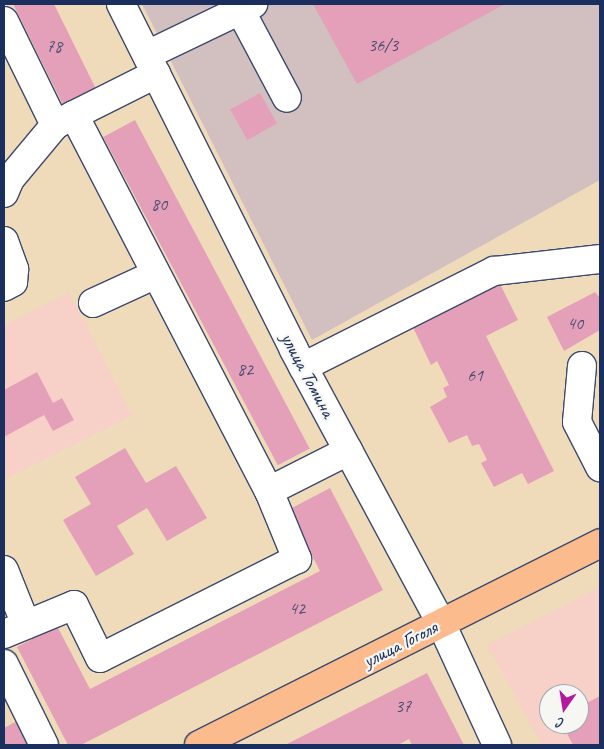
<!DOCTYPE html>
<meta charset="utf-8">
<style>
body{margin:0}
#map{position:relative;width:604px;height:749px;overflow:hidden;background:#efdbba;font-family:Caveat,sans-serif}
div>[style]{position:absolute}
.built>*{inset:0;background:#f7d1c7}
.industrial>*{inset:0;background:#d2bfc0}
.building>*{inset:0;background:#e3a0b8;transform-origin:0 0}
.roads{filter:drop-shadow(1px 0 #3b496c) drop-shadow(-1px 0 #3b496c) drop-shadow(0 1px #3b496c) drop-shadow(0 -1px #3b496c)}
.minor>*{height:28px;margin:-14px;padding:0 14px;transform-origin:14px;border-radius:14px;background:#fff}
.major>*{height:28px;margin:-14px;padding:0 14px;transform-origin:14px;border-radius:14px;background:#fbbb8d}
span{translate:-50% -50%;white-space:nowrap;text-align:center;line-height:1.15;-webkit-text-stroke:4.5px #f6f6f2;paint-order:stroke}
.number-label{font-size:18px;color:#4d4b74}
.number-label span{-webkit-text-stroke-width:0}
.street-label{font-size:20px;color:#1b2f5e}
.frame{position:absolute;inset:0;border:5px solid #1b2f5e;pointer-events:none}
.north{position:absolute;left:539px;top:684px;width:50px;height:50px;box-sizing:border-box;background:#f6f6f2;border:1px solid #9ea6b7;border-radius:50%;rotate:193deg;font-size:14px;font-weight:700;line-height:20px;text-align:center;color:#1b2f5e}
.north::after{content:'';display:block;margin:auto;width:18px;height:22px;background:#b5179e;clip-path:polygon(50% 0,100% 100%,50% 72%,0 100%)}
</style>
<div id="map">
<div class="built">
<div style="clip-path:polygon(69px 292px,132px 416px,4px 480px,4px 325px)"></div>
<div style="clip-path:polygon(evenodd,600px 587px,600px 745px,542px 745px,487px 645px,600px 587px,549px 694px,579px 694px,579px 724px,549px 724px,549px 694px)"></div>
</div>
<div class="industrial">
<div style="clip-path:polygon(142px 4px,600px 4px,600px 180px,312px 340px)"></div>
</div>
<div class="building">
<div style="clip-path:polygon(13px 4px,54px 4px,96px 89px,63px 105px)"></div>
<div style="clip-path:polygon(313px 4px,352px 5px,505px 4px,357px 84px)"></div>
<div style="left:260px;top:93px;width:35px;height:34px;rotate:61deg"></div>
<div style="left:135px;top:120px;width:372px;height:36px;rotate:62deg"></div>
<div style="clip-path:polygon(498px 280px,518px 320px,486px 336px,554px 471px,528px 484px,522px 473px,494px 487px,481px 463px,487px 460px,479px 444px,472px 446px,467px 435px,449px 443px,430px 407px,447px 397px,443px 388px,449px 385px,437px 361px,431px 365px,411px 323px)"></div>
<div style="clip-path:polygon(595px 292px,600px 298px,600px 330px,564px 351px,547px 317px)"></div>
<div style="clip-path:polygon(37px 372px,53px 403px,62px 398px,74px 420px,53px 431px,44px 415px,4px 437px,4px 390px)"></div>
<div style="clip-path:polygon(125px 448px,146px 483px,176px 466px,207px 518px,167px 541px,147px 508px,117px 526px,134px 554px,96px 576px,63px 520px,91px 504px,75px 477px)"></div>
<div style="clip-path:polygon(330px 488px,383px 590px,81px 745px,68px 745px,17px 647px,57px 626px,90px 689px,320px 571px,288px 510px)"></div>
<div style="clip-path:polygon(427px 673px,464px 745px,412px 745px,409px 739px,398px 745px,285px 745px)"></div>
<div style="clip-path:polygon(600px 696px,600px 745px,573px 745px,562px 724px,579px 724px,579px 707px)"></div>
<div style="clip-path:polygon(26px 716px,41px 745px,4px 745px,4px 728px)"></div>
</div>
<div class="roads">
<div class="minor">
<div style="left:121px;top:4px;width:387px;rotate:63.4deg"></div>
<div style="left:294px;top:350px;width:310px;rotate:61.7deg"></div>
<div style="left:441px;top:623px;width:134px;rotate:65.3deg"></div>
<div style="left:237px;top:4px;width:106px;rotate:62deg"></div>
<div style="left:4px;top:21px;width:116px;rotate:63.9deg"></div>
<div style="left:147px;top:55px;width:118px;rotate:-25.7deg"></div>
<div style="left:74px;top:115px;width:92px;rotate:-26.6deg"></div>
<div style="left:4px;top:193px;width:15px;rotate:-67deg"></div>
<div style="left:10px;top:179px;width:70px;rotate:-50.2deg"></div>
<div style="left:55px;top:125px;width:21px;rotate:-28deg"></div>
<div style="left:74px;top:115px;width:424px;rotate:62.6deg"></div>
<div style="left:269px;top:491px;width:74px;rotate:67.6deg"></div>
<div style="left:297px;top:559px;width:220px;rotate:153.3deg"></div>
<div style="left:100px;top:658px;width:59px;rotate:-116.1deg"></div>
<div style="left:74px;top:605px;width:76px;rotate:157.5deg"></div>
<div style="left:4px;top:241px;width:30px;rotate:70deg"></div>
<div style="left:14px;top:269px;width:13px;rotate:94deg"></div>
<div style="left:13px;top:282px;width:10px;rotate:151deg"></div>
<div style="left:93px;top:303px;width:69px;rotate:-24.7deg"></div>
<div style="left:582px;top:366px;width:56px;rotate:95.1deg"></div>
<div style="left:577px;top:422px;width:51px;rotate:62.9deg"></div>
<div style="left:303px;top:367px;width:214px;rotate:-26.7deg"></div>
<div style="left:494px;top:271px;width:107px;rotate:-6.5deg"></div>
<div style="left:269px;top:491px;width:89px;rotate:-26.9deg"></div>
<div style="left:4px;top:570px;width:59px;rotate:68.2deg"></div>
<div style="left:4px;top:664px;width:90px;rotate:63.7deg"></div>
</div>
<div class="major">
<div style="left:199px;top:745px;width:449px;rotate:-26.7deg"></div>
</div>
</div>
<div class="number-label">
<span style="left:383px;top:45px">36/3</span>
<span style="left:54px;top:46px">78</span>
<span style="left:159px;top:204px">80</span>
<span style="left:575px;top:323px">40</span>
<span style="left:245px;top:369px">82</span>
<span style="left:475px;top:375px">61</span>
<span style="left:297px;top:608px">42</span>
<span style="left:403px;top:706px">37</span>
</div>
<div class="street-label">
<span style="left:308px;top:375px;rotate:62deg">улица Томина</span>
<span style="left:400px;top:644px;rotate:-27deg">улица Гоголя</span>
</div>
<div class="frame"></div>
<div class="north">С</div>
</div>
